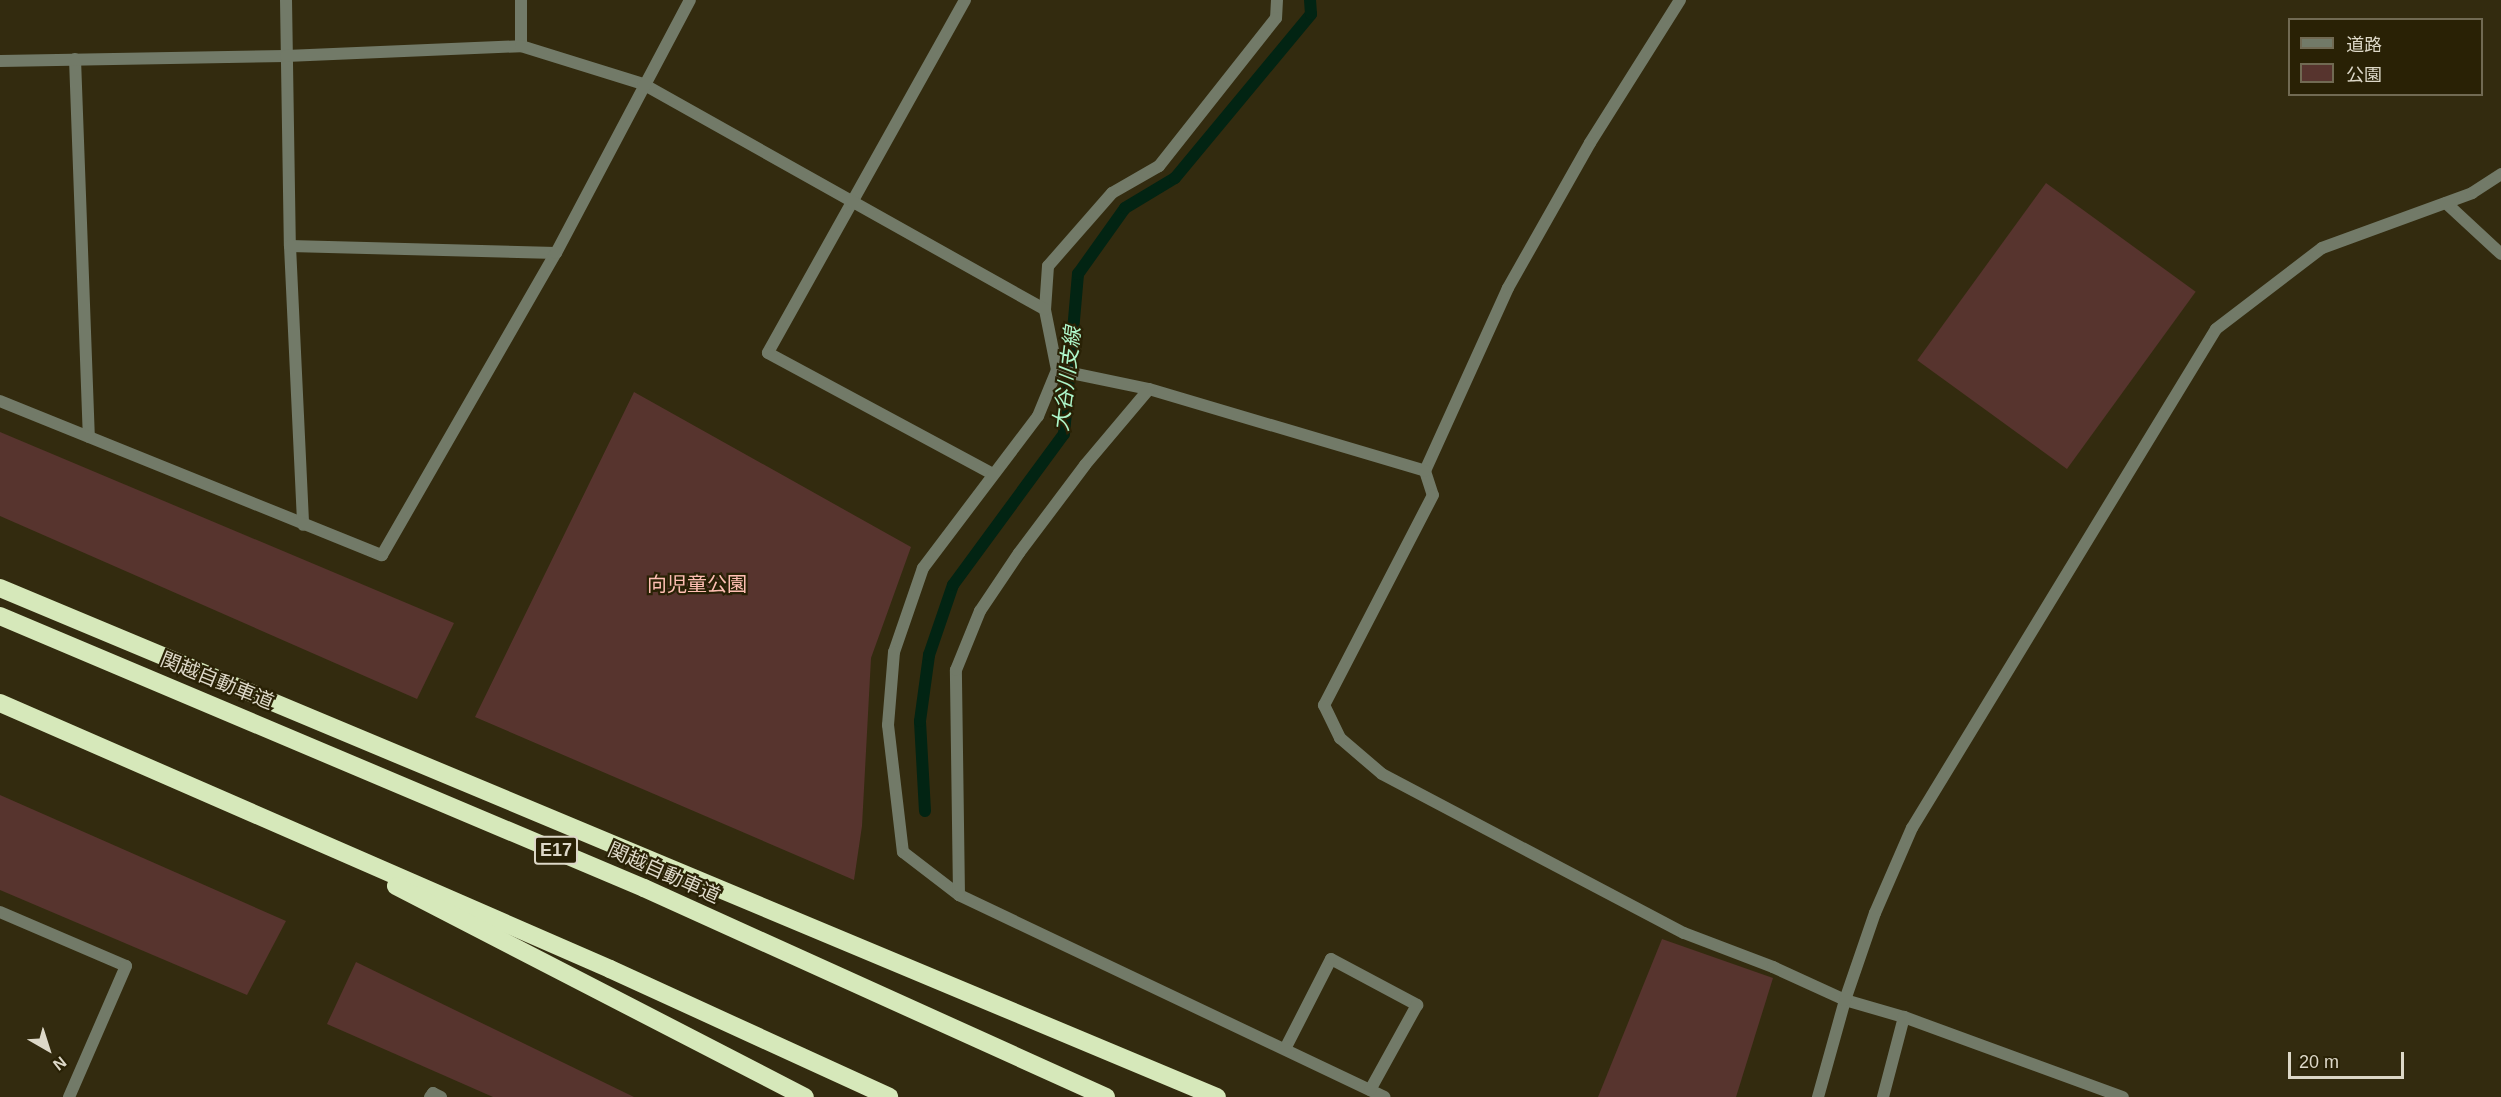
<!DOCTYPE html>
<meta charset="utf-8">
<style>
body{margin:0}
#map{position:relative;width:2501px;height:1097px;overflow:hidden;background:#332b0f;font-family:Helvetica,"Noto Sans JP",sans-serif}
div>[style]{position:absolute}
.green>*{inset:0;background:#57342e;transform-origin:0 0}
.stream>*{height:12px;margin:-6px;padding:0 6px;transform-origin:6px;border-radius:6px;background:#022413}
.minor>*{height:12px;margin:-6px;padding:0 6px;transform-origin:6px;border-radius:6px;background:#727a68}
.tertiary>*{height:12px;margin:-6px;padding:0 6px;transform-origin:6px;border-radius:6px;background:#727a68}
.motorway>*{height:18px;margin:-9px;padding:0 9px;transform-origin:9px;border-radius:9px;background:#d6e8ba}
span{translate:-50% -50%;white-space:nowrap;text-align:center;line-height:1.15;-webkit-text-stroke:4.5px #292105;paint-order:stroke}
.shield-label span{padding:2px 4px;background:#292105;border:2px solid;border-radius:4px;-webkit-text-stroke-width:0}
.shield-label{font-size:18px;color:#ddd8c8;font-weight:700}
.park-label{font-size:20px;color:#febfb3}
.street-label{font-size:20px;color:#ddd8c8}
.water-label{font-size:21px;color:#aef7cb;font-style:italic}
.legend{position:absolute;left:2288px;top:18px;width:195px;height:78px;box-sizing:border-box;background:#292105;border:2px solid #716a53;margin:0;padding:8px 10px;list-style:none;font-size:18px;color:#ddd8c8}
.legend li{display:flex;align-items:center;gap:12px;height:30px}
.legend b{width:30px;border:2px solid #716a53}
.north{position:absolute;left:18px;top:1019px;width:60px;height:60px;-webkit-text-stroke:4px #292105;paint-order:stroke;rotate:141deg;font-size:16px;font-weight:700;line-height:24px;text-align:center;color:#ddd8c8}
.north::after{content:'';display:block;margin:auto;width:21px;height:27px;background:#ddd8c8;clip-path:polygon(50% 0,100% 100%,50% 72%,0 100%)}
.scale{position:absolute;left:2288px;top:1052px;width:116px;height:27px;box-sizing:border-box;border:3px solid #ddd8c8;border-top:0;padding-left:8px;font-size:18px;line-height:21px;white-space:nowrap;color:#ddd8c8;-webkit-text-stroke:4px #292105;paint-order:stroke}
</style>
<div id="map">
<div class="green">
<div style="left:2046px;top:183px;width:185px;height:219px;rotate:36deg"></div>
<div style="clip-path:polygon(634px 392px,911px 547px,871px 658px,862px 826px,854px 880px,475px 717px)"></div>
<div style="clip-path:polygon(0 432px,454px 623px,417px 699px,0 516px)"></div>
<div style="clip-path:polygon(0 795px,286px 921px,247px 995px,0 890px)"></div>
<div style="clip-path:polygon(1662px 939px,1773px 978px,1736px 1097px,1598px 1097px)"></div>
<div style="clip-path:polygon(356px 962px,634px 1097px,493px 1097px,327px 1024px)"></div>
</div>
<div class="stream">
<div style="left:925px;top:811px;width:90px;rotate:-93.2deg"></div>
<div style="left:920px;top:721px;width:67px;rotate:-82.2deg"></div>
<div style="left:929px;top:655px;width:74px;rotate:-71.1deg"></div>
<div style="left:953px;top:585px;width:187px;rotate:-53.7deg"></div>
<div style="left:1064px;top:434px;width:161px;rotate:-85deg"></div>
<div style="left:1078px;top:274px;width:81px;rotate:-54.5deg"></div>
<div style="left:1125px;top:208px;width:58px;rotate:-31deg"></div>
<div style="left:1175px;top:178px;width:213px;rotate:-50.3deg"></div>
<div style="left:1311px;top:14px;width:14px;rotate:-94deg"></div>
</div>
<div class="minor">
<div style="left:286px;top:0;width:246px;rotate:89.1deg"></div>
<div style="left:290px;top:246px;width:279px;rotate:87.3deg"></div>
<div style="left:965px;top:0;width:404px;rotate:119.2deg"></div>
<div style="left:768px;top:353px;width:255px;rotate:28.3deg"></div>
<div style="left:1277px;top:0;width:18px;rotate:93deg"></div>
<div style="left:1276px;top:18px;width:189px;rotate:128.3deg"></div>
<div style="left:1159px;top:166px;width:54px;rotate:150.1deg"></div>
<div style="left:1112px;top:193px;width:97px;rotate:131.2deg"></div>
<div style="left:1048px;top:266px;width:44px;rotate:93.9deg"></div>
<div style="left:1045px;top:310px;width:61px;rotate:78.7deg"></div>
<div style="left:1057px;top:370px;width:50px;rotate:112.4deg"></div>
<div style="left:1038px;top:416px;width:191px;rotate:127.1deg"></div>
<div style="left:923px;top:568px;width:89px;rotate:109deg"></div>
<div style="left:894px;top:652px;width:73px;rotate:94.7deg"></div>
<div style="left:888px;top:725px;width:128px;rotate:83.3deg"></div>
<div style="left:903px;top:852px;width:71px;rotate:37.5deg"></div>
<div style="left:959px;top:895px;width:471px;rotate:25.4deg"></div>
<div style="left:1680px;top:0;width:169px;rotate:122.2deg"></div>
<div style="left:1590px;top:143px;width:167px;rotate:119.5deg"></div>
<div style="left:1508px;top:288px;width:201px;rotate:114.4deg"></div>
<div style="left:1425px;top:471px;width:25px;rotate:72deg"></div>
<div style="left:1433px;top:495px;width:237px;rotate:117.4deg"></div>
<div style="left:1324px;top:705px;width:37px;rotate:64deg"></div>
<div style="left:1340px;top:738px;width:55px;rotate:40.6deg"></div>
<div style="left:1382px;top:774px;width:341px;rotate:27.8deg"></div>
<div style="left:1684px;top:933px;width:95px;rotate:20.9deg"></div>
<div style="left:1773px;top:967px;width:79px;rotate:24.6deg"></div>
<div style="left:1845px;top:1000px;width:61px;rotate:16.1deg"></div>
<div style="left:1904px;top:1017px;width:233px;rotate:20.1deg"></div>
<div style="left:521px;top:46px;width:46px;rotate:-90deg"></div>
<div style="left:75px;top:59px;width:378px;rotate:87.9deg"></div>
<div style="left:0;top:61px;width:286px;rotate:-1deg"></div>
<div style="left:286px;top:56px;width:235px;rotate:-2.4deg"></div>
<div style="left:521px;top:46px;width:128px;rotate:17.3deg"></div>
<div style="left:643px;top:84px;width:461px;rotate:29.3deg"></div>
<div style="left:2446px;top:203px;width:75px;rotate:42.8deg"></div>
<div style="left:290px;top:246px;width:266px;rotate:1.5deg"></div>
<div style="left:1057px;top:370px;width:94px;rotate:11.7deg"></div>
<div style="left:1149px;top:389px;width:288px;rotate:16.5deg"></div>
<div style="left:0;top:401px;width:412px;rotate:22deg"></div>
<div style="left:382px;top:555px;width:349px;rotate:-60.1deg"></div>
<div style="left:556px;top:253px;width:286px;rotate:-62.1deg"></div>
<div style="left:959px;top:895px;width:225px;rotate:-90.8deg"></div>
<div style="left:956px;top:670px;width:64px;rotate:-67.9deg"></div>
<div style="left:980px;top:611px;width:70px;rotate:-56.1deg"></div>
<div style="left:1019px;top:553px;width:110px;rotate:-53.1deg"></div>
<div style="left:1085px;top:465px;width:99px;rotate:-49.9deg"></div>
<div style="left:0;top:912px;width:137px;rotate:23.2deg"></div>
<div style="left:126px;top:966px;width:143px;rotate:113.5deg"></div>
<div style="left:1285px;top:1049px;width:101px;rotate:-62.9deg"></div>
<div style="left:1331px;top:959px;width:98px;rotate:28.1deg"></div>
<div style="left:1417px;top:1005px;width:97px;rotate:118.9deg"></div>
<div style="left:430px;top:1097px;width:5px;rotate:-53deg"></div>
<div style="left:433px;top:1093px;width:9px;rotate:27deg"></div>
<div style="left:1883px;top:1097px;width:83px;rotate:-75.3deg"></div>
</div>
<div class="tertiary">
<div style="left:1818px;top:1097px;width:101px;rotate:-74.4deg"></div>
<div style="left:1845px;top:1000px;width:92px;rotate:-71deg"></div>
<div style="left:1875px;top:913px;width:93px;rotate:-66.5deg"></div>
<div style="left:1912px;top:828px;width:584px;rotate:-58.65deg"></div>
<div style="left:2216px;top:329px;width:133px;rotate:-37.4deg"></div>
<div style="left:2322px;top:248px;width:160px;rotate:-20.1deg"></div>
<div style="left:2472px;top:193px;width:35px;rotate:-33deg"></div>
</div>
<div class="motorway">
<div style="left:0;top:588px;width:1319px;rotate:22.7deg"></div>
<div style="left:0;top:616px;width:699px;rotate:22.9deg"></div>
<div style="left:644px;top:888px;width:507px;rotate:24.34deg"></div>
<div style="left:0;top:703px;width:665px;rotate:23.56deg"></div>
<div style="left:610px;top:969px;width:307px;rotate:24.6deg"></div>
<div style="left:396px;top:886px;width:460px;rotate:27.3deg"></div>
</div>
<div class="shield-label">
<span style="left:556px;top:850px">E17</span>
</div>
<div class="park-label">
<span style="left:697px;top:584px">向児童公園</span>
</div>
<div class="street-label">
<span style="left:217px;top:681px;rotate:22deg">関越自動車道</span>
<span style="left:664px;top:873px;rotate:24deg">関越自動車道</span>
</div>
<div class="water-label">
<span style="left:1067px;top:379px;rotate:-83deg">大谷川支線</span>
</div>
<ul class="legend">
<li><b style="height:8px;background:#727a68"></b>道路</li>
<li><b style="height:16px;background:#57342e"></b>公園</li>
</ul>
<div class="north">N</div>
<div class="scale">20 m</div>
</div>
